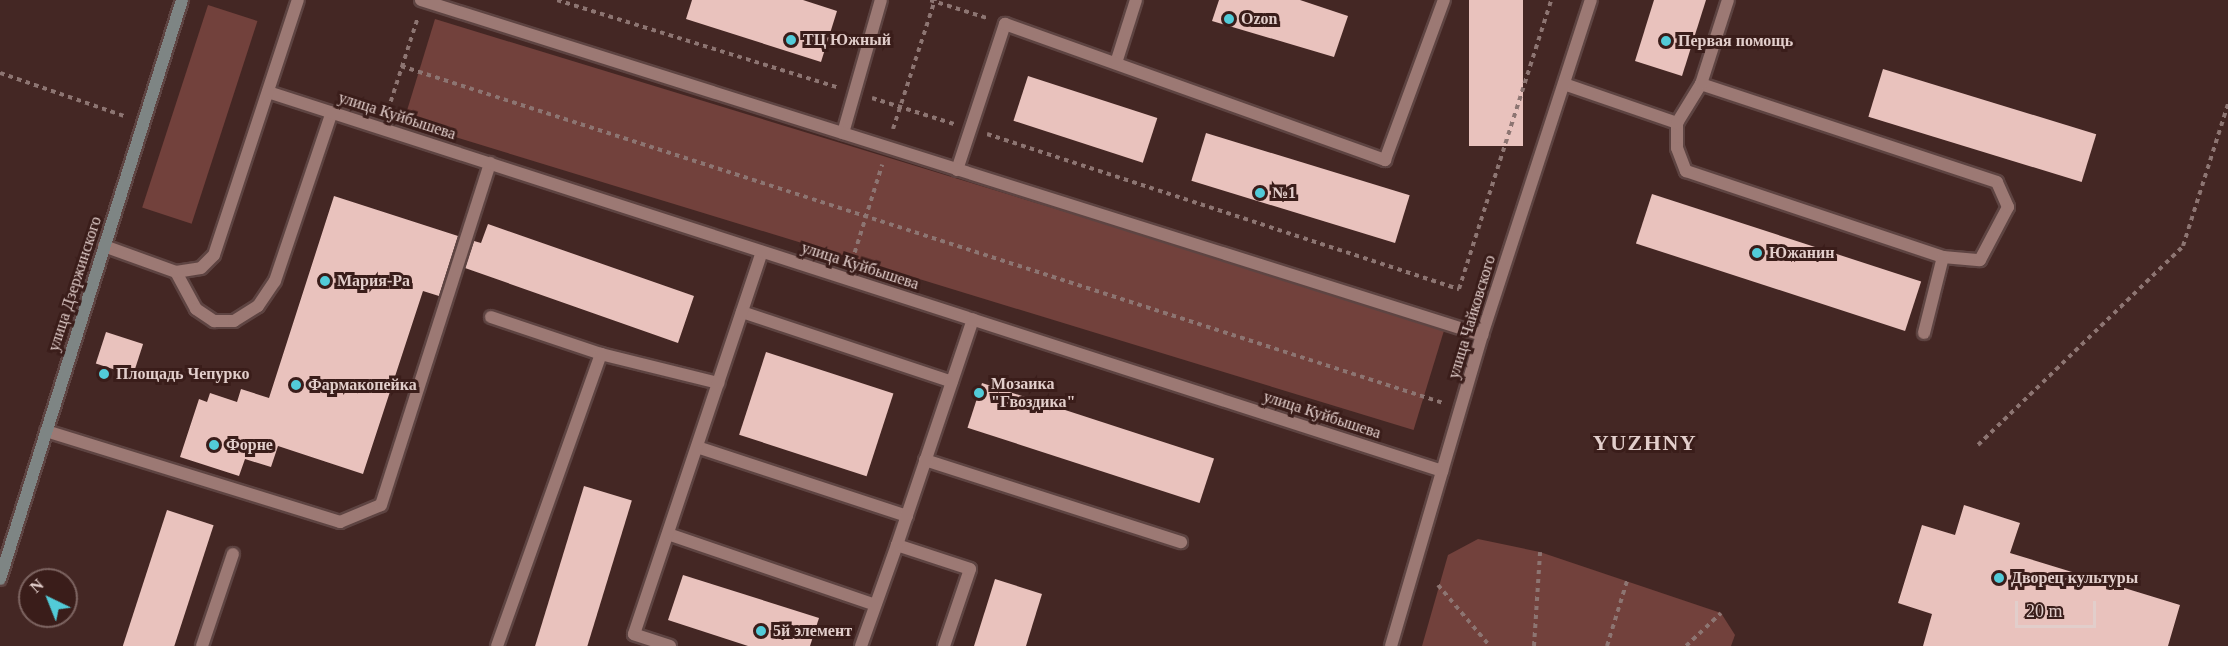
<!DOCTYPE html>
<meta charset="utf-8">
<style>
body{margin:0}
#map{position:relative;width:2228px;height:646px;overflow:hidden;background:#442724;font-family:"Times New Roman",serif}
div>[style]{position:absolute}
.green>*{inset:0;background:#72413c;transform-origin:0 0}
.building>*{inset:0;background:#e9c2bd;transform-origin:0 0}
.path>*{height:4px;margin-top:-2px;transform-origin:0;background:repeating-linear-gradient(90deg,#8d7572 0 4.5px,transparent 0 9px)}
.roads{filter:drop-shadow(2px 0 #5e4442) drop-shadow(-2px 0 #5e4442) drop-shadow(0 2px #5e4442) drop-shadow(0 -2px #5e4442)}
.service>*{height:12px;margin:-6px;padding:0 6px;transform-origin:6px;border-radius:6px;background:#9c7974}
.minor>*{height:12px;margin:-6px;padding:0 6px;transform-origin:6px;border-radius:6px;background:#9c7974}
.secondary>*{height:12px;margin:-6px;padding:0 6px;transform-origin:6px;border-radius:6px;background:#7e8584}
.dots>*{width:16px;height:16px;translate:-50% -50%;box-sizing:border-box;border:3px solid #3a1d1a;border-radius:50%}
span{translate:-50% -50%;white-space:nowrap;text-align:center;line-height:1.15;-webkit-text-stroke:6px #3a1d1a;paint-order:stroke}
.poi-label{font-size:16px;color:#e2cecb;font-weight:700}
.left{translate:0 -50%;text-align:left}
.street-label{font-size:16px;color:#e2cecb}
.district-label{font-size:22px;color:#e2cecb;font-weight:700;letter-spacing:1.5px}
.north{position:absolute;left:18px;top:568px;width:60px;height:60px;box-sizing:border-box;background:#3a1d1a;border:2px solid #7d6461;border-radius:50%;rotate:317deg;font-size:16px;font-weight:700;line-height:24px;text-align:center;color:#e2cecb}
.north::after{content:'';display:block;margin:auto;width:21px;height:27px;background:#52cbd8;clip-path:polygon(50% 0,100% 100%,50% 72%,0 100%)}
.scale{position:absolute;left:2015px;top:601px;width:81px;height:27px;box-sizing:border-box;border:3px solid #e2cecb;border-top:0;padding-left:8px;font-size:18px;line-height:21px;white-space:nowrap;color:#e2cecb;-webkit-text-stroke:4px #3a1d1a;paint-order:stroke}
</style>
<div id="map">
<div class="green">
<div style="left:208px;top:5px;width:52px;height:213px;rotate:18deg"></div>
<div style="left:435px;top:19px;width:1056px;height:107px;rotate:17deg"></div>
<div style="clip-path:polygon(1478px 539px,1540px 552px,1721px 613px,1735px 635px,1731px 646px,1422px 646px,1448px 555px)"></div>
</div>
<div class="building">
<div style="clip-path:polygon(692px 0,803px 0,837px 11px,821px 62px,686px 19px)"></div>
<div style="clip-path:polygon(1219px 0,1300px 0,1348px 16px,1334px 57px,1212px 21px)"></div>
<div style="left:1469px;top:0;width:54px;height:146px"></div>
<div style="clip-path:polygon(1654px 0,1706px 0,1682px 76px,1635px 61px)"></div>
<div style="left:1883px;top:69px;width:223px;height:50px;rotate:17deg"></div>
<div style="left:1028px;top:76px;width:136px;height:47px;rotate:18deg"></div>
<div style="left:1206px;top:133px;width:213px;height:50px;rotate:17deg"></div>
<div style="left:1652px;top:194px;width:283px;height:52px;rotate:18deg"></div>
<div style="clip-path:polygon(334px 196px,458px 236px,439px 296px,423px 291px,363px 474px,278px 446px,271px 467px,245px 459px,239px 476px,180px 457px,199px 399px,207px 402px,210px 393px,237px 402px,241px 389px,269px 398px)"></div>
<div style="clip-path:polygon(488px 224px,694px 296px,678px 343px,465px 268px,474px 241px,481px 243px)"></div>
<div style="left:106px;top:332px;width:39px;height:33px;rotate:18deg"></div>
<div style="left:766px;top:352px;width:134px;height:87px;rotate:18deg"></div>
<div style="left:982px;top:383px;width:244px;height:47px;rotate:18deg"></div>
<div style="left:584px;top:486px;width:50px;height:168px;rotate:17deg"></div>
<div style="clip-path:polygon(1964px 505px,2020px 523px,2010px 553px,2180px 605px,2168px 646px,1923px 646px,1932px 614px,1898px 603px,1922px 525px,1955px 535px)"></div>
<div style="left:167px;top:510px;width:49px;height:143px;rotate:18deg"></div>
<div style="clip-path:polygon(683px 575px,819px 618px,810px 646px,748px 646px,668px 620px)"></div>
<div style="clip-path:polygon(995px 579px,1042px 594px,1026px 646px,974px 646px)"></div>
</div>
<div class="path">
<div style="left:557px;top:0;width:293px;rotate:17.3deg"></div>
<div style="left:930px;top:0;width:60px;rotate:17.5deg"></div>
<div style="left:401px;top:66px;width:1095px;rotate:17.92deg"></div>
<div style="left:0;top:73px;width:134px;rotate:19.1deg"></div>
<div style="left:872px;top:98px;width:86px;rotate:17.6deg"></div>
<div style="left:388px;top:110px;width:98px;rotate:-72.1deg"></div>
<div style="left:893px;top:129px;width:136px;rotate:-72deg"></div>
<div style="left:987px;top:134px;width:497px;rotate:18.2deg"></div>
<div style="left:1459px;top:289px;width:303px;rotate:-72.3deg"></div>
<div style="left:852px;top:261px;width:101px;rotate:-72.6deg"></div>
<div style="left:1978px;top:445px;width:286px;rotate:-44.1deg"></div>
<div style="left:2183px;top:246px;width:149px;rotate:-72.4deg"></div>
<div style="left:1438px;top:585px;width:80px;rotate:49.6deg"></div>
<div style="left:1534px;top:646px;width:94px;rotate:-86.3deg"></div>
<div style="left:1607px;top:646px;width:68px;rotate:-72.9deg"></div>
<div style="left:1686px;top:646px;width:48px;rotate:-43.3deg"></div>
</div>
<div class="roads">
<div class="service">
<div style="left:1116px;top:63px;width:66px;rotate:-72.4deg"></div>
<div style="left:1564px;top:84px;width:120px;rotate:19deg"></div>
<div style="left:1677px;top:123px;width:25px;rotate:90deg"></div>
<div style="left:1677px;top:148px;width:25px;rotate:69deg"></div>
<div style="left:1686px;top:171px;width:271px;rotate:18.5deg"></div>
<div style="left:1943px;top:257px;width:37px;rotate:5deg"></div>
<div style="left:1980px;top:260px;width:60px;rotate:-62.2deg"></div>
<div style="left:2008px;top:207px;width:27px;rotate:-114deg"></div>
<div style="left:1997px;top:182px;width:312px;rotate:-161.7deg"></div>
<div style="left:1701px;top:84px;width:46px;rotate:121.6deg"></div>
<div style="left:1701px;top:84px;width:88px;rotate:-72.2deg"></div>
<div style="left:843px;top:133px;width:138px;rotate:-74.1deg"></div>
<div style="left:957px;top:170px;width:154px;rotate:-71.8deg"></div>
<div style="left:1005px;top:24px;width:404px;rotate:19.7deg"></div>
<div style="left:1385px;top:160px;width:171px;rotate:-69.8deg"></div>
<div style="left:176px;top:272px;width:42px;rotate:61.6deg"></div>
<div style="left:196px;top:309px;width:22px;rotate:34deg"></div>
<div style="left:214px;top:321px;width:20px"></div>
<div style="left:234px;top:321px;width:28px;rotate:-32deg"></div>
<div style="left:258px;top:306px;width:30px;rotate:-56deg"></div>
<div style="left:275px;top:281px;width:178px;rotate:-71.4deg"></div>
<div style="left:742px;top:312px;width:221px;rotate:18.4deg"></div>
<div style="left:491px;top:317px;width:116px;rotate:18.6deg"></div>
<div style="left:1924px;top:333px;width:78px;rotate:-76deg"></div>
<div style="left:46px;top:431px;width:308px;rotate:17.2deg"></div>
<div style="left:340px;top:522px;width:44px;rotate:-22.5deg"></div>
<div style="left:381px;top:505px;width:359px;rotate:-72.3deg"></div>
<div style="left:697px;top:447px;width:221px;rotate:18.2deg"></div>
<div style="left:925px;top:460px;width:269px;rotate:17.8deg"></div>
<div style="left:668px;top:534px;width:219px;rotate:18.9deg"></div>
<div style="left:202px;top:646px;width:97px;rotate:-71.4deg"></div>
<div style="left:497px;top:646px;width:310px;rotate:-70.4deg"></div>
<div style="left:601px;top:354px;width:121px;rotate:13.9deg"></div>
<div style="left:670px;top:646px;width:38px;rotate:-162deg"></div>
<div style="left:634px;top:634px;width:403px;rotate:-71.5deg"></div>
<div style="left:861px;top:646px;width:107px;rotate:-70.4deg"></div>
<div style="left:944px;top:646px;width:81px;rotate:-71.3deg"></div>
<div style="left:970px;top:569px;width:77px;rotate:-161.8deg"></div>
<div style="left:897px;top:545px;width:238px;rotate:-71.4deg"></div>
</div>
<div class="minor">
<div style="left:421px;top:0;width:1113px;rotate:17.52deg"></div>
<div style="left:268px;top:92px;width:1234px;rotate:17.89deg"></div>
<div style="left:104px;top:246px;width:77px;rotate:19.9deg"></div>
<div style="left:176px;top:272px;width:25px;rotate:-9deg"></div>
<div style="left:201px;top:268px;width:18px;rotate:-45deg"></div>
<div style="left:214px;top:255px;width:268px;rotate:-71.8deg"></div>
<div style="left:1391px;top:646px;width:324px;rotate:-73.7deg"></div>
<div style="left:1482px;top:335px;width:352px;rotate:-72deg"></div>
</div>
<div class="secondary">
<div style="left:0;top:579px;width:607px;rotate:-72.55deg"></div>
</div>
</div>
<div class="dots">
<div style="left:1229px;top:19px;background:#52cbd8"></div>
<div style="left:791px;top:40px;background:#52cbd8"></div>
<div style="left:1666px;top:41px;background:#52cbd8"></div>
<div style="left:1260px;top:193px;background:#52cbd8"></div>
<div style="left:1757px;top:253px;background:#52cbd8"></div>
<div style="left:325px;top:281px;background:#52cbd8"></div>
<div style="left:104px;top:374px;background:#52cbd8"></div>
<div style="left:296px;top:385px;background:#52cbd8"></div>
<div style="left:979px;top:393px;background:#52cbd8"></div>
<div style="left:214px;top:445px;background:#52cbd8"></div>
<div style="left:1999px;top:578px;background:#52cbd8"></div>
<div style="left:761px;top:631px;background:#52cbd8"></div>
</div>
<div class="poi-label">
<span class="left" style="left:1241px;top:19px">Ozon</span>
<span class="left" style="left:803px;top:40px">ТЦ Южный</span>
<span class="left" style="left:1678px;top:41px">Первая помощь</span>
<span class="left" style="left:1272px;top:193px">№1</span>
<span class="left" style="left:1769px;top:253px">Южанин</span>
<span class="left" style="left:337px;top:281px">Мария-Ра</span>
<span class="left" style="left:116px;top:374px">Площадь Чепурко</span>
<span class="left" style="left:991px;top:393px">Мозаика<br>"Гвоздика"</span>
<span class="left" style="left:308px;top:385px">Фармакопейка</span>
<span class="left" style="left:226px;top:445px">Форне</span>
<span class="left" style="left:2011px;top:578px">Дворец культуры</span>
<span class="left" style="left:773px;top:631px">5й элемент</span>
</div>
<div class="street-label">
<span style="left:397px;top:116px;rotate:18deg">улица Куйбышева</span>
<span style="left:860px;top:266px;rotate:18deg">улица Куйбышева</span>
<span style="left:75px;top:284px;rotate:-72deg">улица Дзержинского</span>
<span style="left:1472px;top:317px;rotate:-73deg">улица Чайковского</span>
<span style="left:1322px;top:415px;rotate:18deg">улица Куйбышева</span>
</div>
<div class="district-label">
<span style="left:1645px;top:443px">YUZHNY</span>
</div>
<div class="north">N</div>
<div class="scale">20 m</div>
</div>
